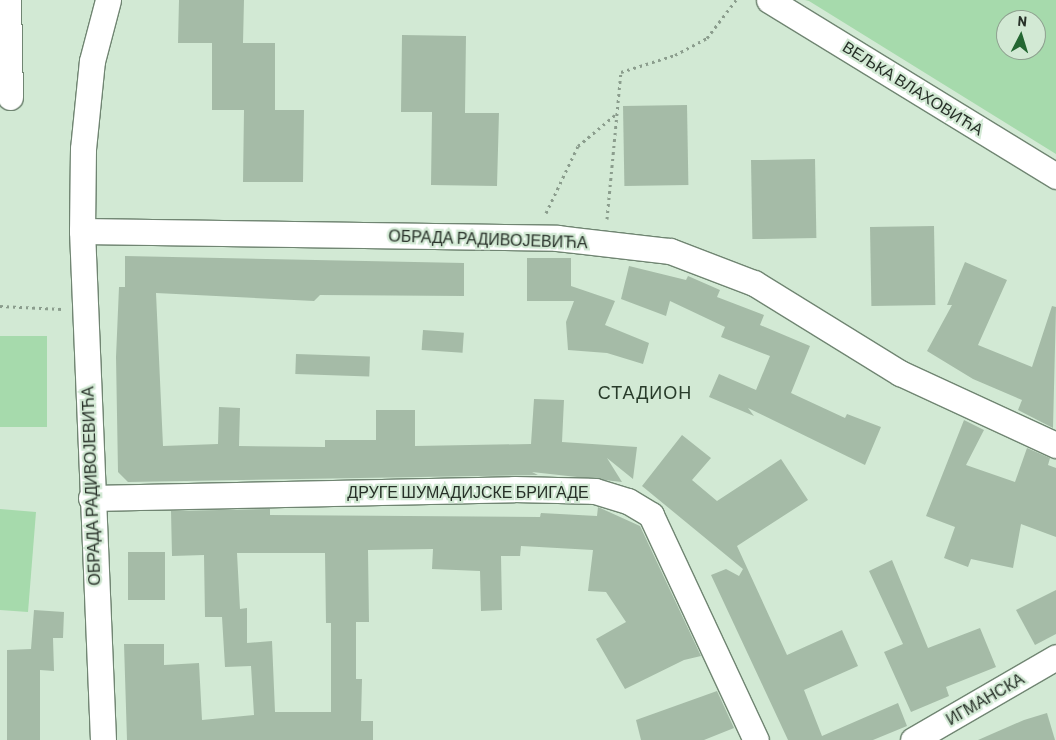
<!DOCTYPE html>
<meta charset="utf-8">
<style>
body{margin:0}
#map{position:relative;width:1056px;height:740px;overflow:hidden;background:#d2e9d4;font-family:Barlow,sans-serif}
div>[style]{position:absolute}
.green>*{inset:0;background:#a6daac;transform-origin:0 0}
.building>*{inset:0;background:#a5bba7;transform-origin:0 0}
.path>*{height:3px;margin-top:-1.5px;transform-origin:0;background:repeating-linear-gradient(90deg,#8b9d8d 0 2.5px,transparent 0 6.5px)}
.roads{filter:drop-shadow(1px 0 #708572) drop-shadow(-1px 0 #708572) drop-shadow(0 1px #708572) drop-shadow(0 -1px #708572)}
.minor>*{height:25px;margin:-12.5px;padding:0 12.5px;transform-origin:12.5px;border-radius:12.5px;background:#fff}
span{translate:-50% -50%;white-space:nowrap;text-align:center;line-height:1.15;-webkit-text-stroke:4.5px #d2e9d4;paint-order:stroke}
.street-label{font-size:16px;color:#273028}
.neighbourhood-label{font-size:18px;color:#283b2a;letter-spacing:1px}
.north{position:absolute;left:996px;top:10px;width:50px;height:50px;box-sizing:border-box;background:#d2e9d4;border:1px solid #8e9f8f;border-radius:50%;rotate:5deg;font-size:14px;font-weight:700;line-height:20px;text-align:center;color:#273028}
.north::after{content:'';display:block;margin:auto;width:18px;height:22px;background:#246732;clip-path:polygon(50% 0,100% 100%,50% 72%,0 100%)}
</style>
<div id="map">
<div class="green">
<div style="clip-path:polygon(evenodd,805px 0,1056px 0,1056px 154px,809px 1px,805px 0,1006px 20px,1036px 20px,1036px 50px,1006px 50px,1006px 20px)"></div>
<div style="left:0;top:336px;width:47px;height:91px"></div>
<div style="clip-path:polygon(0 509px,36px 512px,28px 612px,0 610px)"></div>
</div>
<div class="building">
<div style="clip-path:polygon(179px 0,244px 0,243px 43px,275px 43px,275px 110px,304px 110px,303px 182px,243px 182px,244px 110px,212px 110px,212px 43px,178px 43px)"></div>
<div style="clip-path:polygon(402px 35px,466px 36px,465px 113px,499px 113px,497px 186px,431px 185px,432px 112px,401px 112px)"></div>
<div style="left:687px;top:105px;width:80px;height:64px;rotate:89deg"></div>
<div style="left:815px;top:159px;width:79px;height:64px;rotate:89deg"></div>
<div style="left:934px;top:226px;width:79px;height:64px;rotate:89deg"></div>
<div style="clip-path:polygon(125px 256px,464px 263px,464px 296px,320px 295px,314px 301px,156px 293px,163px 446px,218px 444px,219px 407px,240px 408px,239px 446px,325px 447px,325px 440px,376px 440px,376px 410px,415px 410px,415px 446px,531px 444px,534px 399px,564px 400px,562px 442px,637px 447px,633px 479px,607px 458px,622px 482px,532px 472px,538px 475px,128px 482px,118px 472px,116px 357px,119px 287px,125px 287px)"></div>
<div style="clip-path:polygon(527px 258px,571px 258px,571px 286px,615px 301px,605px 325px,649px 343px,643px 364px,607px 353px,568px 350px,566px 322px,574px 301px,527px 301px)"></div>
<div style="clip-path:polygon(965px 262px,1007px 280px,978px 345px,1032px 367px,1052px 306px,1056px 307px,1053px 428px,1018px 410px,1022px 400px,973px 379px,927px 351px,952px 305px,947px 305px)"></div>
<div style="clip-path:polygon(629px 266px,686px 280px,688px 276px,720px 290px,717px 297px,764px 315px,760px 325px,810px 346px,791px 393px,845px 418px,847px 414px,881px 427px,865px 465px,748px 408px,754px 416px,709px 397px,719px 374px,756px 390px,770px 356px,721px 337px,725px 327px,670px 301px,666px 316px,621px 299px)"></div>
<div style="left:423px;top:330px;width:41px;height:20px;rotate:4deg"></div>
<div style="left:296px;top:354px;width:74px;height:20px;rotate:2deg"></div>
<div style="clip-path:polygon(964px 420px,984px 430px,966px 465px,1015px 482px,1027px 448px,1050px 458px,1048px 465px,1056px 468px,1056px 537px,1021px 524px,1013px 568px,971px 559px,968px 567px,944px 558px,955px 527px,926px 516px)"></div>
<div style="clip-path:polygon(682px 435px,711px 458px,692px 480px,717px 501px,781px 459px,808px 500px,737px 546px,787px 655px,842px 630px,858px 666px,804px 690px,822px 736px,898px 703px,907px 726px,873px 740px,788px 740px,711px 575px,726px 569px,739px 576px,743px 569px,642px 486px)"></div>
<div style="clip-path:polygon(evenodd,598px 507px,640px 526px,701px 656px,684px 660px,625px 689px,596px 639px,626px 622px,606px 592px,588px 591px,593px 550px,521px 546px,520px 556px,501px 556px,502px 610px,481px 611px,480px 571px,432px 569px,433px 549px,368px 550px,369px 622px,356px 622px,356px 679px,362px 679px,361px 721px,373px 721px,373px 740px,127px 740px,124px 644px,164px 644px,164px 665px,199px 663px,202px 720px,254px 715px,251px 666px,225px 667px,222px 617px,205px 617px,204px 555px,172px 556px,171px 511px,270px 509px,270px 515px,540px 517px,541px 513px,597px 516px,598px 507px,237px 553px,325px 553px,326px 623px,331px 623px,331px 712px,275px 712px,272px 641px,247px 643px,247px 608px,240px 609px,237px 553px)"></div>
<div style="left:128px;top:552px;width:37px;height:48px"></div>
<div style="clip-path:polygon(892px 560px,928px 648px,980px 628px,996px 667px,946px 687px,949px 696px,911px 712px,884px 652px,903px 644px,869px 571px)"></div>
<div style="clip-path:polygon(1056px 590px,1056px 634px,1035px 645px,1016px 610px)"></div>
<div style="clip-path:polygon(34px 610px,64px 612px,63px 638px,53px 638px,54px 671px,40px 670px,40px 740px,7px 740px,7px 650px,31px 649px)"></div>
<div style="clip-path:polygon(717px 691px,734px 728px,704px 740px,641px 740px,636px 720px)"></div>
<div style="clip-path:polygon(1047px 713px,1055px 740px,978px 740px,1024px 720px)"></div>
</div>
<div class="path">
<div style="left:546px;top:213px;width:74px;rotate:-64.5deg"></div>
<div style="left:578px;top:146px;width:50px;rotate:-40.1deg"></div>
<div style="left:607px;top:219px;width:148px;rotate:-84.6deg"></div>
<div style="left:621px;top:72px;width:57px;rotate:-17.5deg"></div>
<div style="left:675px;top:55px;width:36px;rotate:-28deg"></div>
<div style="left:707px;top:38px;width:48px;rotate:-52.7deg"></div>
<div style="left:0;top:306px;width:62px;rotate:2.8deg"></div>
</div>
<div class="roads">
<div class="minor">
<div style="left:8px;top:0;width:97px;rotate:88.8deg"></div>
<div style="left:769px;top:0;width:337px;rotate:31.5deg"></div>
<div style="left:82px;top:231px;width:475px;rotate:0.8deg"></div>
<div style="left:557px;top:238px;width:114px;rotate:6.6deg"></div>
<div style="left:670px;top:251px;width:90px;rotate:20.9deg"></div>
<div style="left:754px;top:283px;width:172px;rotate:31.7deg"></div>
<div style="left:900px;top:373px;width:172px;rotate:24.8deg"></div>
<div style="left:91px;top:498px;width:423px;rotate:-1.2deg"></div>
<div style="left:514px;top:489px;width:81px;rotate:1.4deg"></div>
<div style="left:595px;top:491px;width:34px;rotate:17deg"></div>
<div style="left:628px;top:501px;width:27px;rotate:31deg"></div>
<div style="left:651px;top:515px;width:248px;rotate:65deg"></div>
<div style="left:103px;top:740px;width:509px;rotate:-92.36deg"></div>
<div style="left:82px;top:231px;width:82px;rotate:-89.3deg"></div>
<div style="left:83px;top:149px;width:88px;rotate:-84.2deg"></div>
<div style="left:92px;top:61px;width:63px;rotate:-75.3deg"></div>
<div style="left:913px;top:740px;width:165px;rotate:-30.1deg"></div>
</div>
</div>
<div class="street-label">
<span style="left:913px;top:88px;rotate:32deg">ВЕЉКА ВЛАХОВИЋА</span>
<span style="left:488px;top:239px;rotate:2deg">ОБРАДА РАДИВОЈЕВИЋА</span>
<span style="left:91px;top:486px;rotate:-92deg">ОБРАДА РАДИВОЈЕВИЋА</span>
<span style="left:468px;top:492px">ДРУГЕ ШУМАДИЈСКЕ БРИГАДЕ</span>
<span style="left:985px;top:699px;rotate:-30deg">ИГМАНСКА</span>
</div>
<div class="neighbourhood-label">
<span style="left:645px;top:392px">СТАДИОН</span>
</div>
<div class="north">N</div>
</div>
